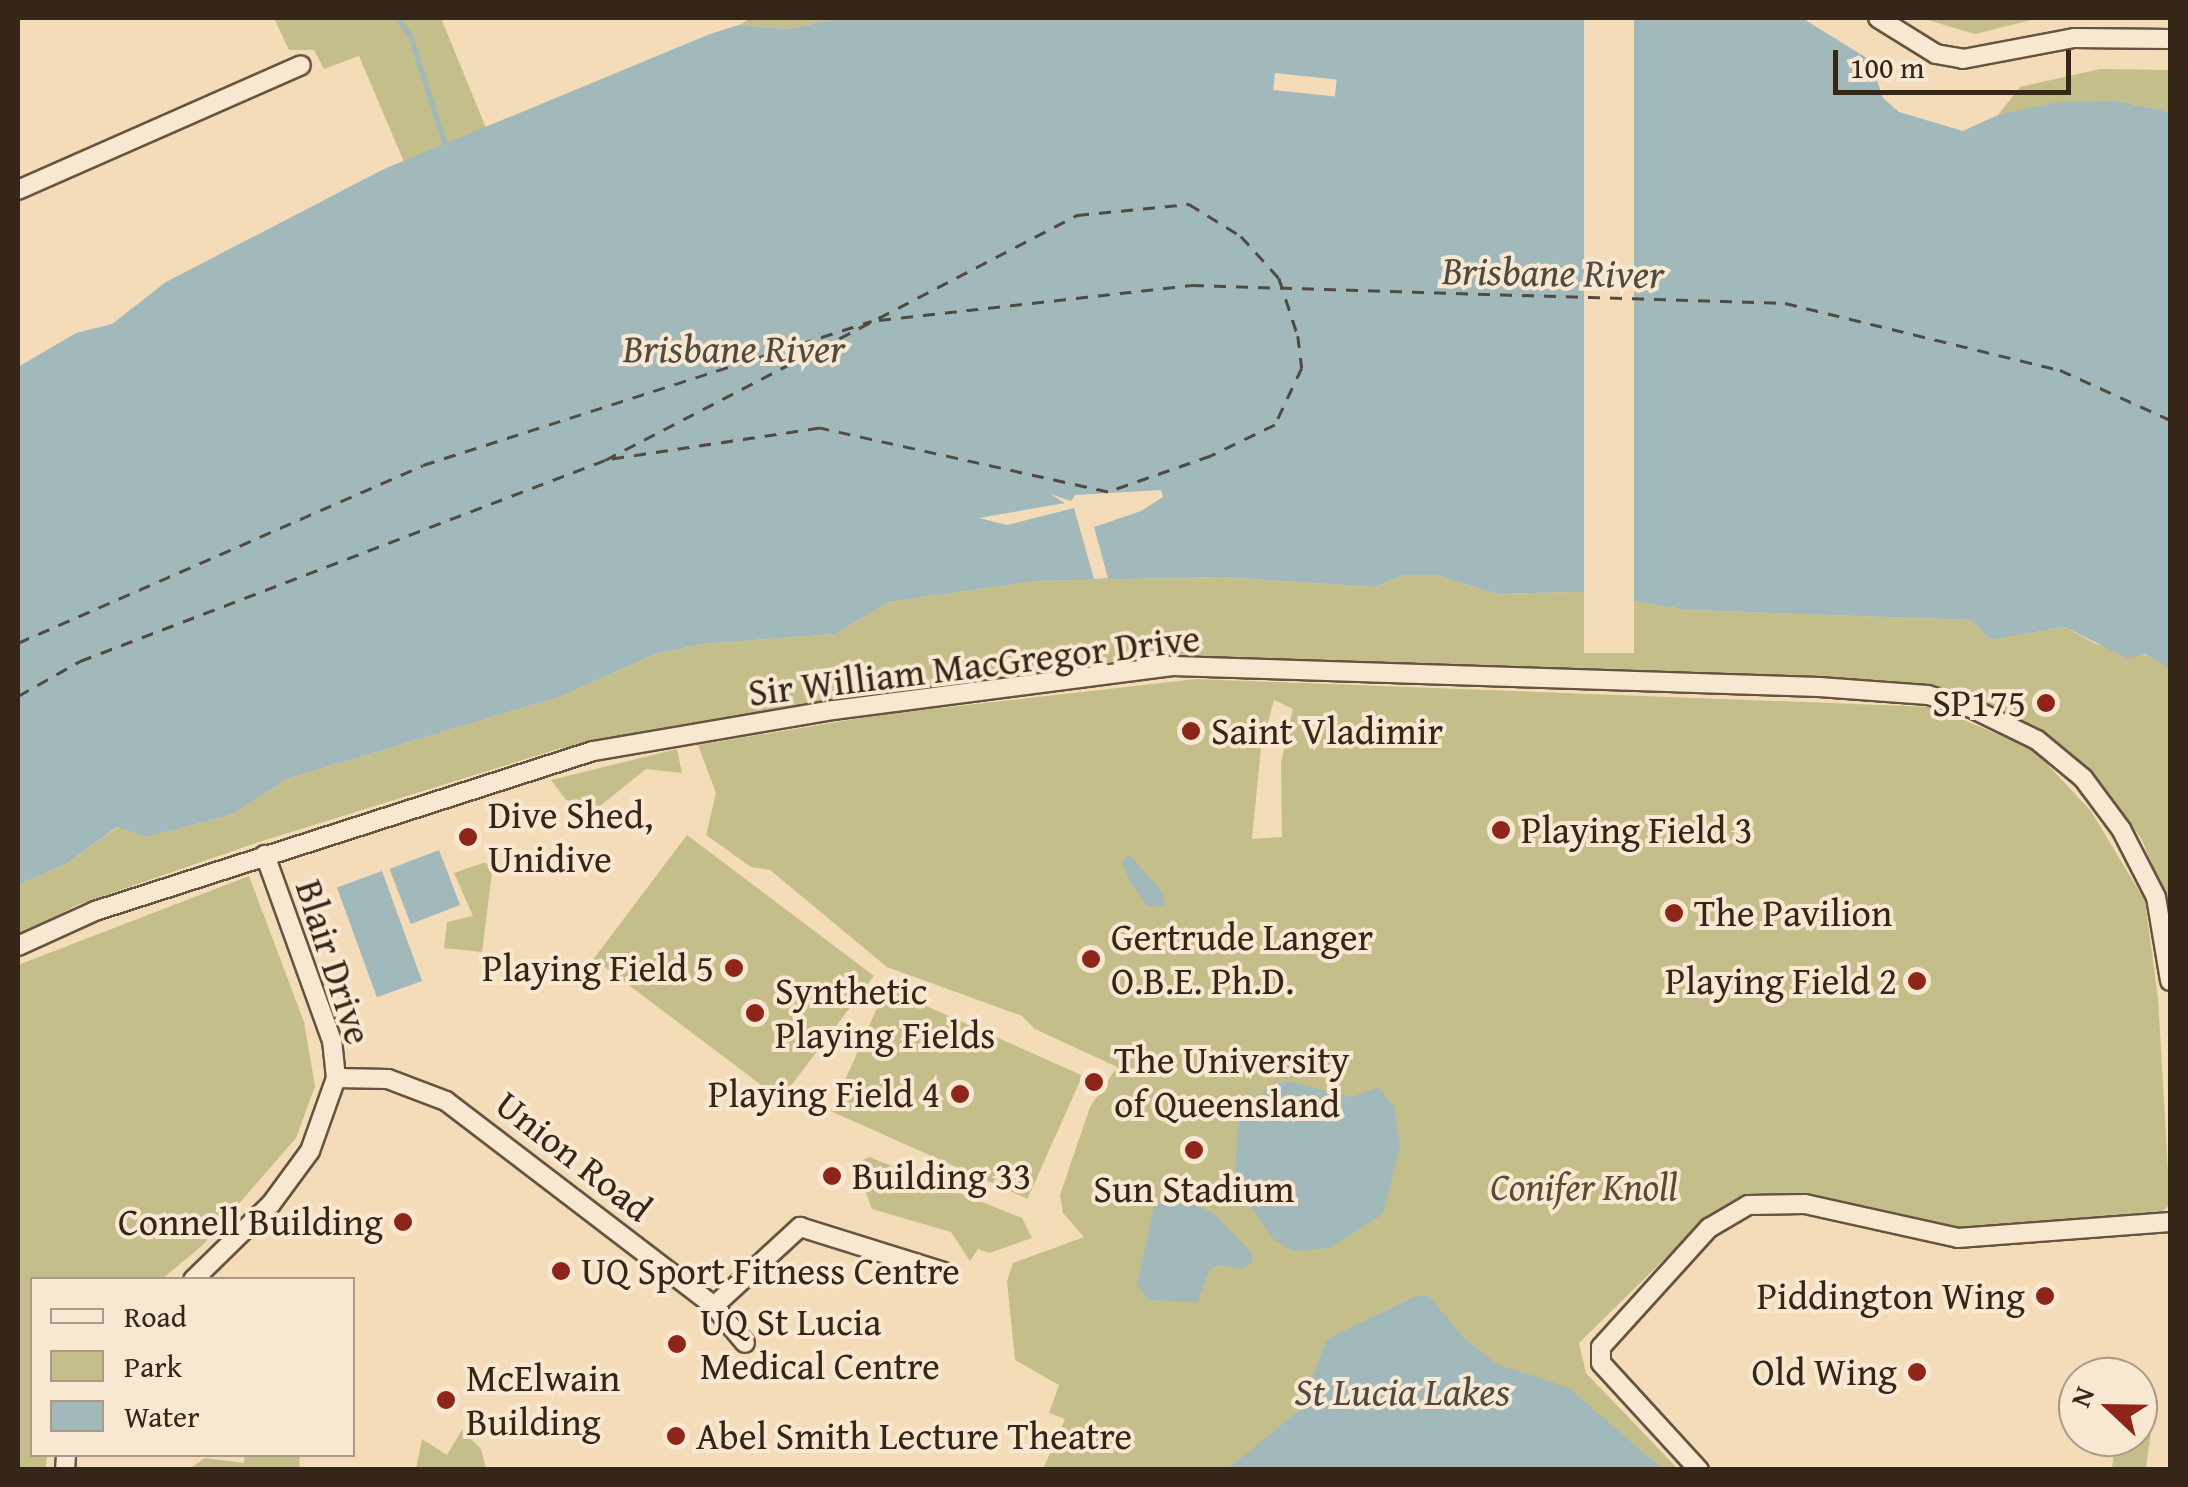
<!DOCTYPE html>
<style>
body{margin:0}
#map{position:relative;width:2188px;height:1487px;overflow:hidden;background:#f5dcb8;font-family:"Gentium Book Plus",serif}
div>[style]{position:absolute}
.green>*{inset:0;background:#c4be8a;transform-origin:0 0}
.water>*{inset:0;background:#a1b9ba;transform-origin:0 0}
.pier>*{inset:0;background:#f5dcb8;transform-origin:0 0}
.stream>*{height:5px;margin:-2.5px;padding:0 2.5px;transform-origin:2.5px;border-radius:2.5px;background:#a1b9ba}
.ferry>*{height:2.5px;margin-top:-1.25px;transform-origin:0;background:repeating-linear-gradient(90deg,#504b40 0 12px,transparent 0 22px)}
.roads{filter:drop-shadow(2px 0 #65543f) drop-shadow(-2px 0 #65543f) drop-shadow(0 2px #65543f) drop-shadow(0 -2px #65543f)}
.minor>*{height:18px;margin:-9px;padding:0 9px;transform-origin:9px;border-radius:9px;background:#f8e8d1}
.dots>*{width:28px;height:28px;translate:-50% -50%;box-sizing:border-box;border:5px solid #f8e8d1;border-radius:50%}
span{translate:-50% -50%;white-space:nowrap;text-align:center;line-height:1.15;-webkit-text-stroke:8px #f8e8d1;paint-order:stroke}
.street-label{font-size:38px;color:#352617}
.poi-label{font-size:38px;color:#352617}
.right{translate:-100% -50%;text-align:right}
.left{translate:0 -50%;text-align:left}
.park-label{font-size:38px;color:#594c34;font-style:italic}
.water-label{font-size:40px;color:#504b40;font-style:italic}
.frame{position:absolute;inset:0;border:20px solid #352617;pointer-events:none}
.legend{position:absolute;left:30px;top:1277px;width:325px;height:180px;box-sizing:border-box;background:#f8e8d1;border:2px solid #aa9a87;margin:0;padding:12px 18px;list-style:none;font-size:30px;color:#352617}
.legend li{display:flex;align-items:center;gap:20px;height:50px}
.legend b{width:50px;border:2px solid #aa9a87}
.north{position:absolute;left:2058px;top:1357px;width:100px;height:100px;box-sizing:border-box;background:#f8e8d1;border:2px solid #aa9a87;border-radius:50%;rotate:292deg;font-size:28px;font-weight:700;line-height:40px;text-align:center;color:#352617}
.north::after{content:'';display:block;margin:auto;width:35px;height:45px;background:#8f2418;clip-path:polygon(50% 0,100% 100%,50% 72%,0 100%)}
.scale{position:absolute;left:1833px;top:50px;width:238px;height:45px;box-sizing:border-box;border:5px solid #352617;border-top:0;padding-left:12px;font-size:30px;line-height:35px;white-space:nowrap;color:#352617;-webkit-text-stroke:8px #f8e8d1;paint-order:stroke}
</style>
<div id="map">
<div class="green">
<div style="clip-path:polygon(274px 18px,441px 18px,486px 128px,404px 162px,359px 56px,324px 69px,314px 50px,289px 50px)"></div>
<div style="clip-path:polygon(751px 18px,841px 18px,789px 29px,739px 25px)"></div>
<div style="clip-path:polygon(1921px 18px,1920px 18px,2039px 18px,1975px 34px)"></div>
<div style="clip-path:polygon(2100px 69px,2170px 70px,2170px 112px,2117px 101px,1998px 115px,2020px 87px)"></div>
<div style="clip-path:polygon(1404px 575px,1436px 575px,1497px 594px,1580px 592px,1688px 610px,1971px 620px,1990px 640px,2065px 627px,2096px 644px,2162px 659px,2170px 668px,2170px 934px,2164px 894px,2142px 840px,2100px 781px,2040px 733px,1985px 706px,1657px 673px,1166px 655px,558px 749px,259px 842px,77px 905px,18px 936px,18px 885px,68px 863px,118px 827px,146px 837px,231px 815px,287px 779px,562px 696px,655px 654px,702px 644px,836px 634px,888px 602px,1037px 581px,1222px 577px,1375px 587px)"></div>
<div style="clip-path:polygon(evenodd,1196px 679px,1933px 707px,2033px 749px,2091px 811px,2145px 901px,2158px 998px,2170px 1205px,2154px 1218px,1955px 1231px,1816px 1201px,1750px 1196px,1692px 1232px,1579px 1343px,1586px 1373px,1678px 1469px,1043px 1469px,1065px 1419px,1049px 1413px,1059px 1385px,1015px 1360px,1007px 1281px,1013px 1263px,1084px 1237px,1063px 1213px,1060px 1195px,1090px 1107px,1117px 1067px,1035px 1029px,1022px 1016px,887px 967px,770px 870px,751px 867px,706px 835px,716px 793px,698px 745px,879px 715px,1196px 679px,1274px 700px,1293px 709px,1281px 763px,1282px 837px,1252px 839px,1261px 748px,1274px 700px)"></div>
<div style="clip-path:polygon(677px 749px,682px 773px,646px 769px,600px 806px,566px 800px,551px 780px)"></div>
<div style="left:687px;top:835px;width:234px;height:155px;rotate:37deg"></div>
<div style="clip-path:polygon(483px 863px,493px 864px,482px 952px,444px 948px,447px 922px,473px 916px,454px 873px)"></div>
<div style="clip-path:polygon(249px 876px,304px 1022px,315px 1086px,296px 1138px,203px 1245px,162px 1279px,32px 1280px,32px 1454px,47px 1455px,46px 1469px,18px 1469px,18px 965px)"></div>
<div style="left:886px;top:988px;width:215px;height:135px;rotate:24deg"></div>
<div style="clip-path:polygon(869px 1157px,1022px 1218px,1032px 1238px,989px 1253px,978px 1249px,970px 1261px,951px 1232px,872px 1209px,855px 1164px)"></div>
<div style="clip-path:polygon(2138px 1399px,2155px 1401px,2146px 1469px,2112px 1468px,2116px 1437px,2138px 1437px)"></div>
<div style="clip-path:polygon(462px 1430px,481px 1449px,486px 1469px,416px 1469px,422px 1439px,447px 1455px)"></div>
<div style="clip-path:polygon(245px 1455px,300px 1455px,299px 1469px,189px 1469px,205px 1458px,244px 1463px)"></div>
</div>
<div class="water">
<div style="clip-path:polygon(841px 18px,1802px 18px,1870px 60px,1883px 98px,1899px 112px,1963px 131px,1998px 115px,2058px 102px,2117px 101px,2170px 112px,2170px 668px,2145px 654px,2127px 658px,2065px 627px,1990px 640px,1971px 620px,1688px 610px,1580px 592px,1497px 594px,1436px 575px,1404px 575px,1375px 587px,1222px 577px,1037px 581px,888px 602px,836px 634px,702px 644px,655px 654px,562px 696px,287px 779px,231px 815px,146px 837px,117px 827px,68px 863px,18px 885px,18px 367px,76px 333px,112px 324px,166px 282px,384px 169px,710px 34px,739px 25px,789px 29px)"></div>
<div style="left:439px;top:850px;width:59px;height:53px;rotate:69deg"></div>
<div style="clip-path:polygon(1129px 855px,1161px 890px,1165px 905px,1148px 907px,1130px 882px,1122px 862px)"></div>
<div style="left:382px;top:871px;width:117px;height:48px;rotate:70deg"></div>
<div style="clip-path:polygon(1286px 1081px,1351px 1097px,1378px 1088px,1394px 1106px,1400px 1146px,1383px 1214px,1330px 1248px,1294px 1251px,1274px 1240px,1234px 1182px,1239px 1116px,1265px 1090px)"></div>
<div style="clip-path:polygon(1174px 1191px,1215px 1215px,1252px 1253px,1252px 1264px,1239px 1269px,1217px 1265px,1208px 1272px,1198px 1302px,1149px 1300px,1137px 1285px,1154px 1207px)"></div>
<div style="clip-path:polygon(1416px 1296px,1429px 1296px,1463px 1337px,1497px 1364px,1569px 1388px,1662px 1469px,1227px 1469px,1300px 1410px,1327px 1339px)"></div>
</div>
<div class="pier">
<div style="left:1584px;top:18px;width:50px;height:635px"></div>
<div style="left:1275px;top:73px;width:62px;height:17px;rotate:6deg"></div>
<div style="clip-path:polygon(1161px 490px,1163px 497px,1141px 511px,1094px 527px,1108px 578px,1094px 579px,1074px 508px,1007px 525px,979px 518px,1065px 503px,1050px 494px,1071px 501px,1075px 495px)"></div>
</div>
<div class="stream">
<div style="left:397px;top:18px;width:21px;rotate:53deg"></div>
<div style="left:410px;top:35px;width:115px;rotate:72.3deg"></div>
</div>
<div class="ferry">
<div style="left:879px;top:320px;width:315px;rotate:-6.4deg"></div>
<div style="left:1192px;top:285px;width:593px;rotate:1.74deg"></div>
<div style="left:1785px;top:303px;width:283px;rotate:13.7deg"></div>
<div style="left:2060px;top:370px;width:121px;rotate:24.4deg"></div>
<div style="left:18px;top:643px;width:442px;rotate:-23.7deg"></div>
<div style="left:423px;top:465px;width:471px;rotate:-17.8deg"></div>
<div style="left:18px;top:696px;width:71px;rotate:-29.4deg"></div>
<div style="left:80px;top:661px;width:562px;rotate:-20.95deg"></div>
<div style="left:605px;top:460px;width:532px;rotate:-27.43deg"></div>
<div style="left:1077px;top:215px;width:113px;rotate:-5.6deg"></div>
<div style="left:1189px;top:204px;width:61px;rotate:31.6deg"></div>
<div style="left:1241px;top:236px;width:57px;rotate:47.9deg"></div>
<div style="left:1279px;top:278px;width:61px;rotate:71.9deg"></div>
<div style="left:1298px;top:336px;width:32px;rotate:83deg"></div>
<div style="left:1302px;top:368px;width:63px;rotate:115.3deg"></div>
<div style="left:1275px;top:425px;width:71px;rotate:154.2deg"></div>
<div style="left:1211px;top:456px;width:109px;rotate:160.7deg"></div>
<div style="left:1108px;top:492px;width:295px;rotate:-167.5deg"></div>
<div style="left:820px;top:428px;width:217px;rotate:171.5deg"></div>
</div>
<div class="roads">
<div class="minor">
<div style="left:1878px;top:18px;width:68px;rotate:31.8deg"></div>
<div style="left:1936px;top:54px;width:27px;rotate:10deg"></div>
<div style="left:1963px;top:59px;width:113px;rotate:-10.7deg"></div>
<div style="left:2074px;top:38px;width:96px;rotate:0.6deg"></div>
<div style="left:18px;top:190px;width:309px;rotate:-23.8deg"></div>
<div style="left:18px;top:946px;width:85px;rotate:-24.4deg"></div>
<div style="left:95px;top:911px;width:523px;rotate:-17.81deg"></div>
<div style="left:593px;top:751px;width:244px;rotate:-9.7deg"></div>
<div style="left:834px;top:710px;width:342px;rotate:-7.4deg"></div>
<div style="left:1173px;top:666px;width:646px;rotate:1.86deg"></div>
<div style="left:1819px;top:687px;width:109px;rotate:4.2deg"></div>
<div style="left:1928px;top:695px;width:45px;rotate:16.8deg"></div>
<div style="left:1971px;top:708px;width:73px;rotate:25.9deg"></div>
<div style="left:2037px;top:740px;width:60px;rotate:39.6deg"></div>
<div style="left:2083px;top:778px;width:64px;rotate:53.3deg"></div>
<div style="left:2121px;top:829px;width:76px;rotate:62.8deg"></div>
<div style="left:2156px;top:897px;width:85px;rotate:80.5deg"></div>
<div style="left:336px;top:1078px;width:52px;rotate:1.1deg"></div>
<div style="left:388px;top:1079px;width:62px;rotate:20.8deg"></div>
<div style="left:446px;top:1101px;width:337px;rotate:37.4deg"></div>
<div style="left:714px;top:1306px;width:48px;rotate:50deg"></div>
<div style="left:193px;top:1280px;width:109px;rotate:-44.3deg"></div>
<div style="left:271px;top:1204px;width:66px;rotate:-53.7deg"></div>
<div style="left:310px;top:1151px;width:77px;rotate:-70.4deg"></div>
<div style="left:336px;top:1078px;width:37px;rotate:-96deg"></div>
<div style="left:332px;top:1041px;width:198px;rotate:-109.8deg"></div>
<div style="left:714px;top:1306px;width:117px;rotate:-42.6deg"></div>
<div style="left:800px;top:1227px;width:151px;rotate:17.4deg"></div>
<div style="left:65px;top:1470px;width:16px;rotate:-86deg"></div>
<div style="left:1699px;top:1470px;width:145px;rotate:-132.5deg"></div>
<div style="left:1601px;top:1363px;width:16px;rotate:-90deg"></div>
<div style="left:1601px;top:1347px;width:161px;rotate:-47.8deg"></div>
<div style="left:1709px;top:1228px;width:45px;rotate:-30.5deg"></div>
<div style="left:1748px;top:1205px;width:57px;rotate:-1deg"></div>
<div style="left:1805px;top:1204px;width:157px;rotate:12.5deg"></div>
<div style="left:1958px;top:1238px;width:213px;rotate:-4.3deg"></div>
</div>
</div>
<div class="dots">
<div style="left:2046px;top:703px;background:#8f2418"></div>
<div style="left:1191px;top:731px;background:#8f2418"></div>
<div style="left:1501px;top:830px;background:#8f2418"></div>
<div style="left:468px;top:837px;background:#8f2418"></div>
<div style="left:1674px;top:913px;background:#8f2418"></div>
<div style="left:1091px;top:959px;background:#8f2418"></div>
<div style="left:734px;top:968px;background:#8f2418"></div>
<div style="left:1917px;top:981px;background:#8f2418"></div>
<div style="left:755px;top:1013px;background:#8f2418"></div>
<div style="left:1094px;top:1082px;background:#8f2418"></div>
<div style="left:960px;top:1094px;background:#8f2418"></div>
<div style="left:1194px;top:1150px;background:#8f2418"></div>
<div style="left:832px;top:1176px;background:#8f2418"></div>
<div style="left:403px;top:1222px;background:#8f2418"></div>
<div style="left:561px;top:1271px;background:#8f2418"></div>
<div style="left:2045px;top:1296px;background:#8f2418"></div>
<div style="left:677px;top:1344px;background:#8f2418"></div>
<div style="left:1917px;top:1372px;background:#8f2418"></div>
<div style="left:446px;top:1400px;background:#8f2418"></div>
<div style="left:676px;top:1436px;background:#8f2418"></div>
</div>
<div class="street-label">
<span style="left:974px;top:665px;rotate:-7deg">Sir William MacGregor Drive</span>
<span style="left:334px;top:962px;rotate:72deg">Blair Drive</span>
<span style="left:574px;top:1156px;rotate:38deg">Union Road</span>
</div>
<div class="poi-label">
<span class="right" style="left:2026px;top:703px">SP175</span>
<span class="left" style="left:1211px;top:731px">Saint Vladimir</span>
<span class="left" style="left:488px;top:837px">Dive Shed,<br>Unidive</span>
<span class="left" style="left:1521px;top:830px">Playing Field 3</span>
<span class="left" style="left:1694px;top:913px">The Pavilion</span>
<span class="left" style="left:1111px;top:959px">Gertrude Langer<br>O.B.E. Ph.D.</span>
<span class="right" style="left:714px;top:968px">Playing Field 5</span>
<span class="right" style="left:1897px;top:981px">Playing Field 2</span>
<span class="left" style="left:775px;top:1013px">Synthetic<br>Playing Fields</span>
<span class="left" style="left:1114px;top:1082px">The University<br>of Queensland</span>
<span class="right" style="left:940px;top:1094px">Playing Field 4</span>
<span class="left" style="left:852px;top:1176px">Building 33</span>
<span style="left:1194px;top:1189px">Sun Stadium</span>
<span class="right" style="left:383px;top:1222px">Connell Building</span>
<span class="left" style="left:581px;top:1271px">UQ Sport Fitness Centre</span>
<span class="right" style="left:2025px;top:1296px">Piddington Wing</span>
<span class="left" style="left:700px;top:1344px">UQ St Lucia<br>Medical Centre</span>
<span class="right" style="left:1897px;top:1372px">Old Wing</span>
<span class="left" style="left:466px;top:1400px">McElwain<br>Building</span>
<span class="left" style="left:696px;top:1436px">Abel Smith Lecture Theatre</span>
</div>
<div class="park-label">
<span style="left:1584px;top:1187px">Conifer Knoll</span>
</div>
<div class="water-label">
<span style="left:1553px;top:272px;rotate:1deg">Brisbane River</span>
<span style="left:734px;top:348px">Brisbane River</span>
<span style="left:1402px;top:1391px">St Lucia Lakes</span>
</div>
<div class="frame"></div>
<ul class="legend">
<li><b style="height:12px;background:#f8e8d1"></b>Road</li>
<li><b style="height:28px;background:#c4be8a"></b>Park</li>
<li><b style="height:28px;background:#a1b9ba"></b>Water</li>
</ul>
<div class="north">N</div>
<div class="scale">100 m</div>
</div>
